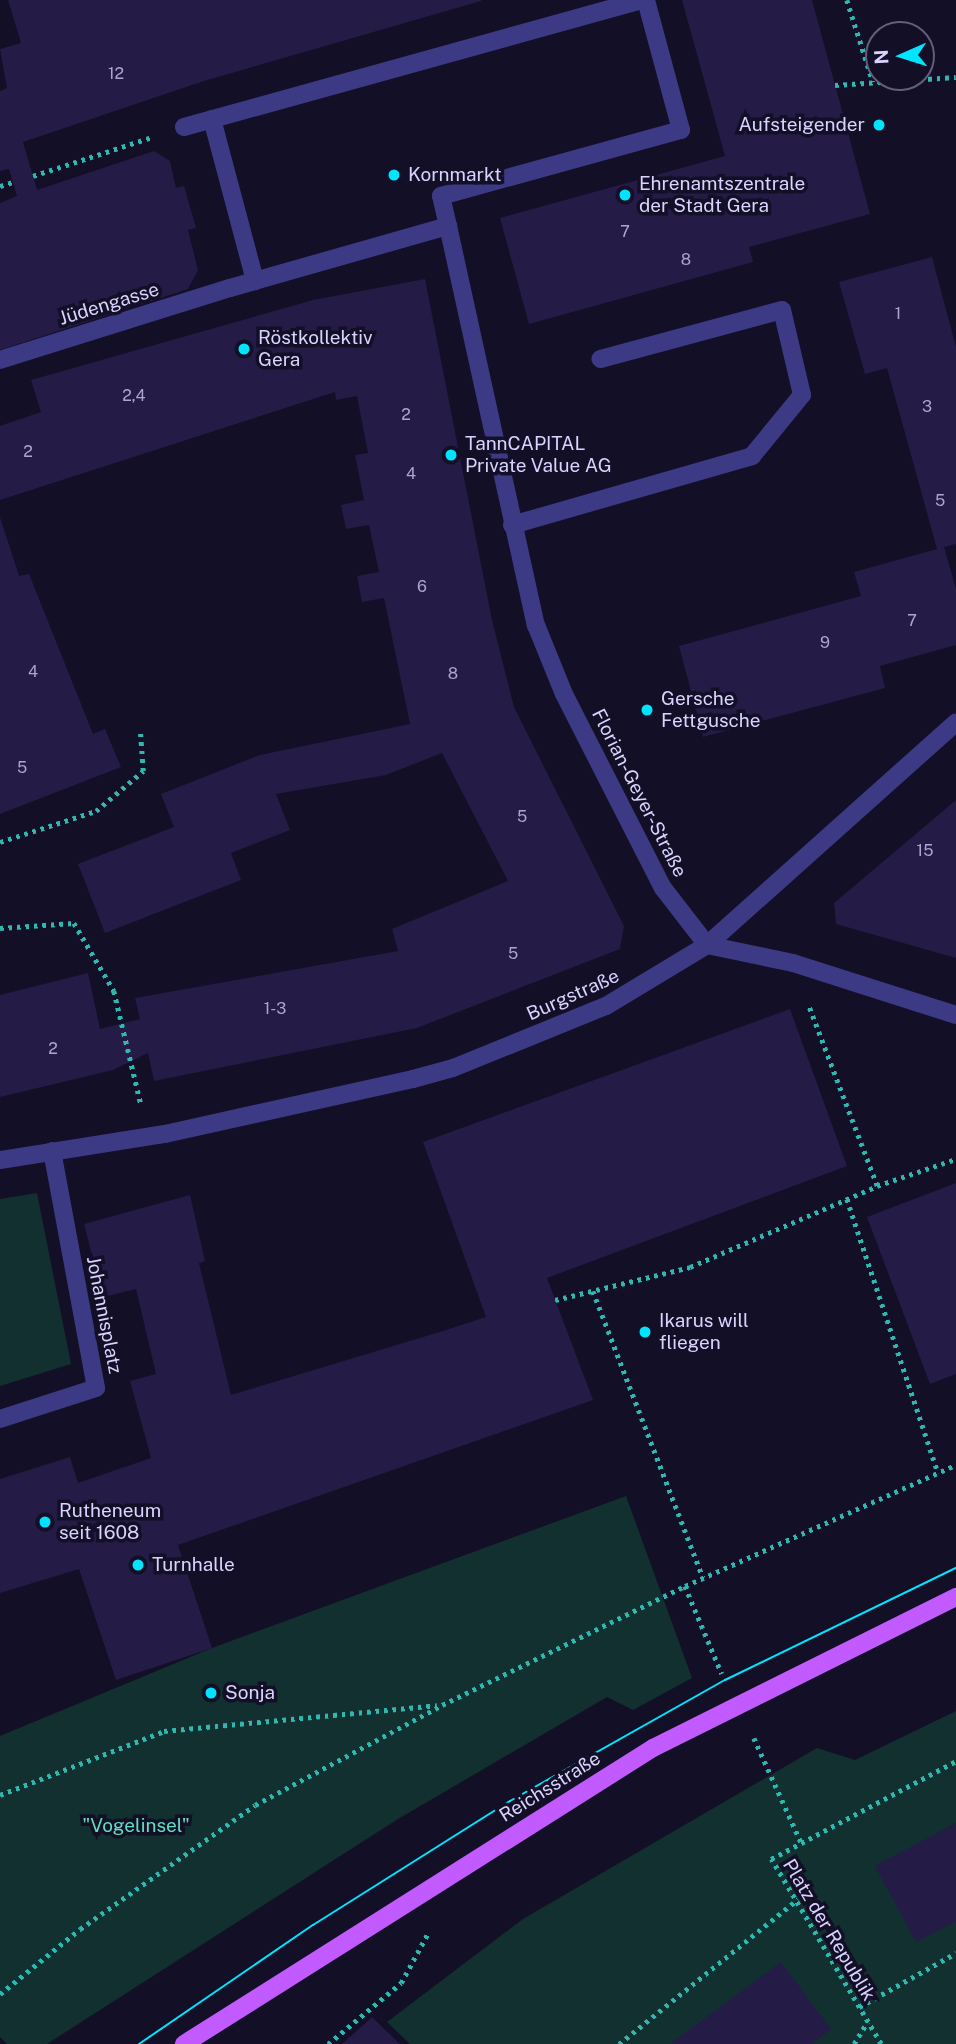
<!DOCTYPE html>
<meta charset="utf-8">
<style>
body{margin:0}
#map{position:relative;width:956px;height:2044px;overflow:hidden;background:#130f26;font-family:"Public Sans",sans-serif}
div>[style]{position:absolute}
.green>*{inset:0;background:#12302f}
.building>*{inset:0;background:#241b47}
.path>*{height:4.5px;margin-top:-2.25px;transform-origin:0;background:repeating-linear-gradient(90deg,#2fb8b0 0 3.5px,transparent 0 8.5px)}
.minor>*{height:18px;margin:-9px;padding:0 9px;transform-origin:9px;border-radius:9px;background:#3d3a85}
.major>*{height:18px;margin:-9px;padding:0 9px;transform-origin:9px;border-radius:9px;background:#c25bff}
.tram>*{height:2px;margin:-1px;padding:0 1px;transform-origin:1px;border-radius:1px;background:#00e5ff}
.dots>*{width:19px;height:19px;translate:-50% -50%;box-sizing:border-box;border:4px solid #130f26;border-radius:50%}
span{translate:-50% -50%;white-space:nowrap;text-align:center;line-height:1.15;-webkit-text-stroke:7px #130f26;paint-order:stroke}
.number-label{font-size:16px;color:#aca6d1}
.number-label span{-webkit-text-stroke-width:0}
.poi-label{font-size:19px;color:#d9d4ff}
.right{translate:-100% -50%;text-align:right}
.left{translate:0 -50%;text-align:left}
.street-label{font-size:19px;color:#d9d4ff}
.park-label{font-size:19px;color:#5fe0c0}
.north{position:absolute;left:865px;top:21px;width:70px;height:70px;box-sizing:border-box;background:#130f26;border:2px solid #625e7d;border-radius:50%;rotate:267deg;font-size:19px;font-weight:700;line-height:28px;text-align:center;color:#d9d4ff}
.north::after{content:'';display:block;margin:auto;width:24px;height:32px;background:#00e5ff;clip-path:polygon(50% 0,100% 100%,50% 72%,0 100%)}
</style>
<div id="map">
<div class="green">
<div style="clip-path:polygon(37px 1193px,71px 1364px,0 1386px,0 1199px)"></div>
<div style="clip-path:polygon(626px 1496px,692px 1678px,633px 1710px,607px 1697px,398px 1819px,47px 2044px,7px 2044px,0 2037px,0 1736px,212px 1648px)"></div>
<div style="clip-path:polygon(956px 1711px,956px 2044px,410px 2044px,387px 2022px,523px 1919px,817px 1748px,855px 1760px)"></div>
</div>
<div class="building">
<div style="clip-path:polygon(8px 0,481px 0,481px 1px,204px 81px,23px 142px,37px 190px,154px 151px,170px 161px,176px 188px,184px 186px,196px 228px,188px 230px,198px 270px,188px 289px,0 350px,0 203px,17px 196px,9px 169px,0 171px,0 91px,7px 88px,0 49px,21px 43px)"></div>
<div style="clip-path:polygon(682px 0,812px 0,870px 214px,749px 247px,753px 262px,529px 324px,500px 218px,725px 156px)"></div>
<div style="clip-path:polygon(932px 257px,956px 347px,956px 544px,944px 547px,956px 589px,956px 645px,880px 666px,885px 688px,703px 737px,679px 646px,861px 596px,854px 572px,937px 549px,887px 368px,865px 374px,839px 282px)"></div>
<div style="clip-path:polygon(425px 279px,492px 620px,514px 707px,624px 926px,620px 949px,417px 1028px,154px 1081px,148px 1053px,113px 1070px,0 1097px,0 995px,88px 973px,100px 1029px,140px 1019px,135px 998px,398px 951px,392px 929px,508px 881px,442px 753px,386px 775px,276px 794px,290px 830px,231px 853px,241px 880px,105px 933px,78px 864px,174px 827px,161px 794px,260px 755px,410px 724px,384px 598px,362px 602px,357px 576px,379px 572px,369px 525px,346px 529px,341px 505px,364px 500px,355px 455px,368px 453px,357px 396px,336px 400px,335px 392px,0 500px,0 426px,41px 412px,31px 380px,313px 300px)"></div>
<div style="clip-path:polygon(0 517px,19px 576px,29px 574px,93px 734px,105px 729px,121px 767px,0 814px)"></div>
<div style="clip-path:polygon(956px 800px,956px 958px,836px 924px,834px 903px)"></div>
<div style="clip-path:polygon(790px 1009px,847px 1166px,547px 1278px,593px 1400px,178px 1545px,212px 1648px,116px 1680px,79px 1569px,0 1593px,0 1479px,70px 1457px,78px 1483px,151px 1458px,130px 1381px,156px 1374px,136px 1289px,103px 1297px,84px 1224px,190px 1195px,205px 1261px,199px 1263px,231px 1395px,443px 1331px,486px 1317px,423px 1142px)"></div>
<div style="clip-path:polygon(956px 1183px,956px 1374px,930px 1384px,867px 1217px)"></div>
<div style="clip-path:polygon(956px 1823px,956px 1921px,916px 1942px,875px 1866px)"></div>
<div style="clip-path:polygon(781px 1962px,831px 2029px,811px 2044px,670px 2044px)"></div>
<div style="clip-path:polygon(372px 2017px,400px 2044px,342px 2044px)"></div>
</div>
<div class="path">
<div style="left:847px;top:0;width:86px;rotate:72.4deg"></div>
<div style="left:835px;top:85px;width:121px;rotate:-3.8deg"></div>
<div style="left:33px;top:176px;width:125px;rotate:-18.1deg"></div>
<div style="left:0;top:186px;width:14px;rotate:-17deg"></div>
<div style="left:0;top:842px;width:101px;rotate:-17.9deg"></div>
<div style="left:96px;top:811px;width:62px;rotate:-40.4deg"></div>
<div style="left:143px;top:771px;width:42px;rotate:-94.1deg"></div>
<div style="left:0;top:928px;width:74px;rotate:-3.9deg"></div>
<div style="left:74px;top:923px;width:79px;rotate:59.5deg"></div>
<div style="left:114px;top:991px;width:116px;rotate:76.6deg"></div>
<div style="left:877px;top:1186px;width:83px;rotate:-18.9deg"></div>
<div style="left:847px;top:1199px;width:289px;rotate:71.6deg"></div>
<div style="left:593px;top:1291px;width:307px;rotate:69deg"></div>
<div style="left:555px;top:1300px;width:139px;rotate:-13.7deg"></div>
<div style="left:690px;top:1267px;width:204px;rotate:-23.4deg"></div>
<div style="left:877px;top:1186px;width:191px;rotate:-110.8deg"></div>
<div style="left:685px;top:1586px;width:95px;rotate:67.2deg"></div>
<div style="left:754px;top:1738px;width:114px;rotate:65.7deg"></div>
<div style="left:0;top:1795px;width:176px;rotate:-21.3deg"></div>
<div style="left:164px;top:1731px;width:274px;rotate:-5.4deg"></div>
<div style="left:0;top:1994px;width:103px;rotate:-39.1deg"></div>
<div style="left:80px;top:1929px;width:214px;rotate:-35.3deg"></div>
<div style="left:255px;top:1805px;width:212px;rotate:-28.1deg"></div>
<div style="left:442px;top:1705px;width:271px;rotate:-26.1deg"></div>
<div style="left:685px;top:1586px;width:297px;rotate:-24.1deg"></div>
<div style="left:859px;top:2007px;width:111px;rotate:-29.1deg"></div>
<div style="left:328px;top:2044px;width:95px;rotate:-39.9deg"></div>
<div style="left:401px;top:1983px;width:55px;rotate:-61.6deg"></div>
<div style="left:619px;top:2044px;width:230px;rotate:-39deg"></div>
<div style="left:854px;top:2044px;width:26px;rotate:-59deg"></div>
<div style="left:881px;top:2044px;width:215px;rotate:-120.7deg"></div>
<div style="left:771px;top:1859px;width:209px;rotate:-27.9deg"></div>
</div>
<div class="minor">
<div style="left:212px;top:119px;width:168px;rotate:75.1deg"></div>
<div style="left:184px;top:127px;width:474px;rotate:-15.5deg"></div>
<div style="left:448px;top:226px;width:409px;rotate:77.6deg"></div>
<div style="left:536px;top:625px;width:74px;rotate:67.9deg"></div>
<div style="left:564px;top:694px;width:218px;rotate:63deg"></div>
<div style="left:663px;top:888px;width:72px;rotate:52.3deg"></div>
<div style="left:707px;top:945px;width:88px;rotate:11.8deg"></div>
<div style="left:793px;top:963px;width:171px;rotate:17.7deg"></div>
<div style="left:0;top:360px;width:241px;rotate:-17.4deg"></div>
<div style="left:230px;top:288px;width:227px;rotate:-15.9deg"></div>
<div style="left:448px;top:226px;width:31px;rotate:-103deg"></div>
<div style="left:441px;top:196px;width:249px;rotate:-15.4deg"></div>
<div style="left:681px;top:130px;width:135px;rotate:-105.1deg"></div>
<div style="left:512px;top:525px;width:250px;rotate:-16deg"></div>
<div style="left:752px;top:456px;width:79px;rotate:-50.7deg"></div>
<div style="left:802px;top:395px;width:87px;rotate:-103.2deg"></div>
<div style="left:782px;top:310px;width:188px;rotate:164.9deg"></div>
<div style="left:0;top:1160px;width:167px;rotate:-9deg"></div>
<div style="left:165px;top:1134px;width:254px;rotate:-12.5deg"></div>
<div style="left:413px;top:1079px;width:41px;rotate:-15.4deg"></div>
<div style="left:453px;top:1068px;width:165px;rotate:-22.1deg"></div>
<div style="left:606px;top:1006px;width:118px;rotate:-31.1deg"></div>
<div style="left:707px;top:945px;width:334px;rotate:-41.8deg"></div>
<div style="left:0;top:1419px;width:101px;rotate:-17.9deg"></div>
<div style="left:96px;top:1388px;width:241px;rotate:-100.5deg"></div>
</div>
<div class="major">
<div style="left:184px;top:2044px;width:555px;rotate:-32.26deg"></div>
<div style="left:653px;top:1748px;width:339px;rotate:-26.5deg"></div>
</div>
<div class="tram">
<div style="left:139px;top:2044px;width:211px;rotate:-34.4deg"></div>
<div style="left:313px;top:1925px;width:233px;rotate:-32.2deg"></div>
<div style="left:510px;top:1801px;width:247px;rotate:-29.4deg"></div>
<div style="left:725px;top:1680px;width:257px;rotate:-25.9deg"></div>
</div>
<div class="dots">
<div style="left:879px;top:125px;background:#00e5ff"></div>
<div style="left:394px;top:175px;background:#00e5ff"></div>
<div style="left:625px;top:195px;background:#00e5ff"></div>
<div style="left:244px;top:349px;background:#00e5ff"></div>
<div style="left:451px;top:455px;background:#00e5ff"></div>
<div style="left:647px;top:710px;background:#00e5ff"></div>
<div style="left:645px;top:1332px;background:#00e5ff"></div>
<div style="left:45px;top:1522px;background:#00e5ff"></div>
<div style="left:138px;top:1565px;background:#00e5ff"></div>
<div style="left:211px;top:1693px;background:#00e5ff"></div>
</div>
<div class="number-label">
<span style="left:116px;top:74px">12</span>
<span style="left:625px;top:232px">7</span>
<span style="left:686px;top:260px">8</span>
<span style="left:898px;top:314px">1</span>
<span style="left:134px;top:396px">2,4</span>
<span style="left:927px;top:407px">3</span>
<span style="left:406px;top:415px">2</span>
<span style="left:28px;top:452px">2</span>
<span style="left:411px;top:474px">4</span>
<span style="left:940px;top:501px">5</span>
<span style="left:422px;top:587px">6</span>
<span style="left:912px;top:621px">7</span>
<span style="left:825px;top:643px">9</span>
<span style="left:33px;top:672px">4</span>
<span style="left:453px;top:674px">8</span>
<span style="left:22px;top:768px">5</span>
<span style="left:522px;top:817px">5</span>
<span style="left:925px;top:851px">15</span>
<span style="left:513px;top:954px">5</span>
<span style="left:275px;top:1009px">1-3</span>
<span style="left:53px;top:1049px">2</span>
</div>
<div class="poi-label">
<span class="right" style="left:865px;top:125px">Aufsteigender</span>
<span class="left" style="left:408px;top:175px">Kornmarkt</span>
<span class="left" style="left:639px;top:195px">Ehrenamtszentrale<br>der Stadt Gera</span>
<span class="left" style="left:258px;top:349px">Röstkollektiv<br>Gera</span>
<span class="left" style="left:465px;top:455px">TannCAPITAL<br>Private Value AG</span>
<span class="left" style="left:661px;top:710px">Gersche<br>Fettgusche</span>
<span class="left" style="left:659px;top:1332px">Ikarus will<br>fliegen</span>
<span class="left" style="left:59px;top:1522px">Rutheneum<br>seit 1608</span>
<span class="left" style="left:152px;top:1565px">Turnhalle</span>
<span class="left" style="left:225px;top:1693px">Sonja</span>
</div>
<div class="street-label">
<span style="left:109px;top:304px;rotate:-17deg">Jüdengasse</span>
<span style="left:639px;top:793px;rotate:63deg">Florian-Geyer-Straße</span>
<span style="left:573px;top:995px;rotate:-24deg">Burgstraße</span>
<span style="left:104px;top:1315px;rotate:79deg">Johannisplatz</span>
<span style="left:550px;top:1787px;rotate:-32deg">Reichsstraße</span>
<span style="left:829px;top:1930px;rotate:59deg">Platz der Republik</span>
</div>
<div class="park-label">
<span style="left:136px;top:1826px">"Vogelinsel"</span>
</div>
<div class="north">N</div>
</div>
